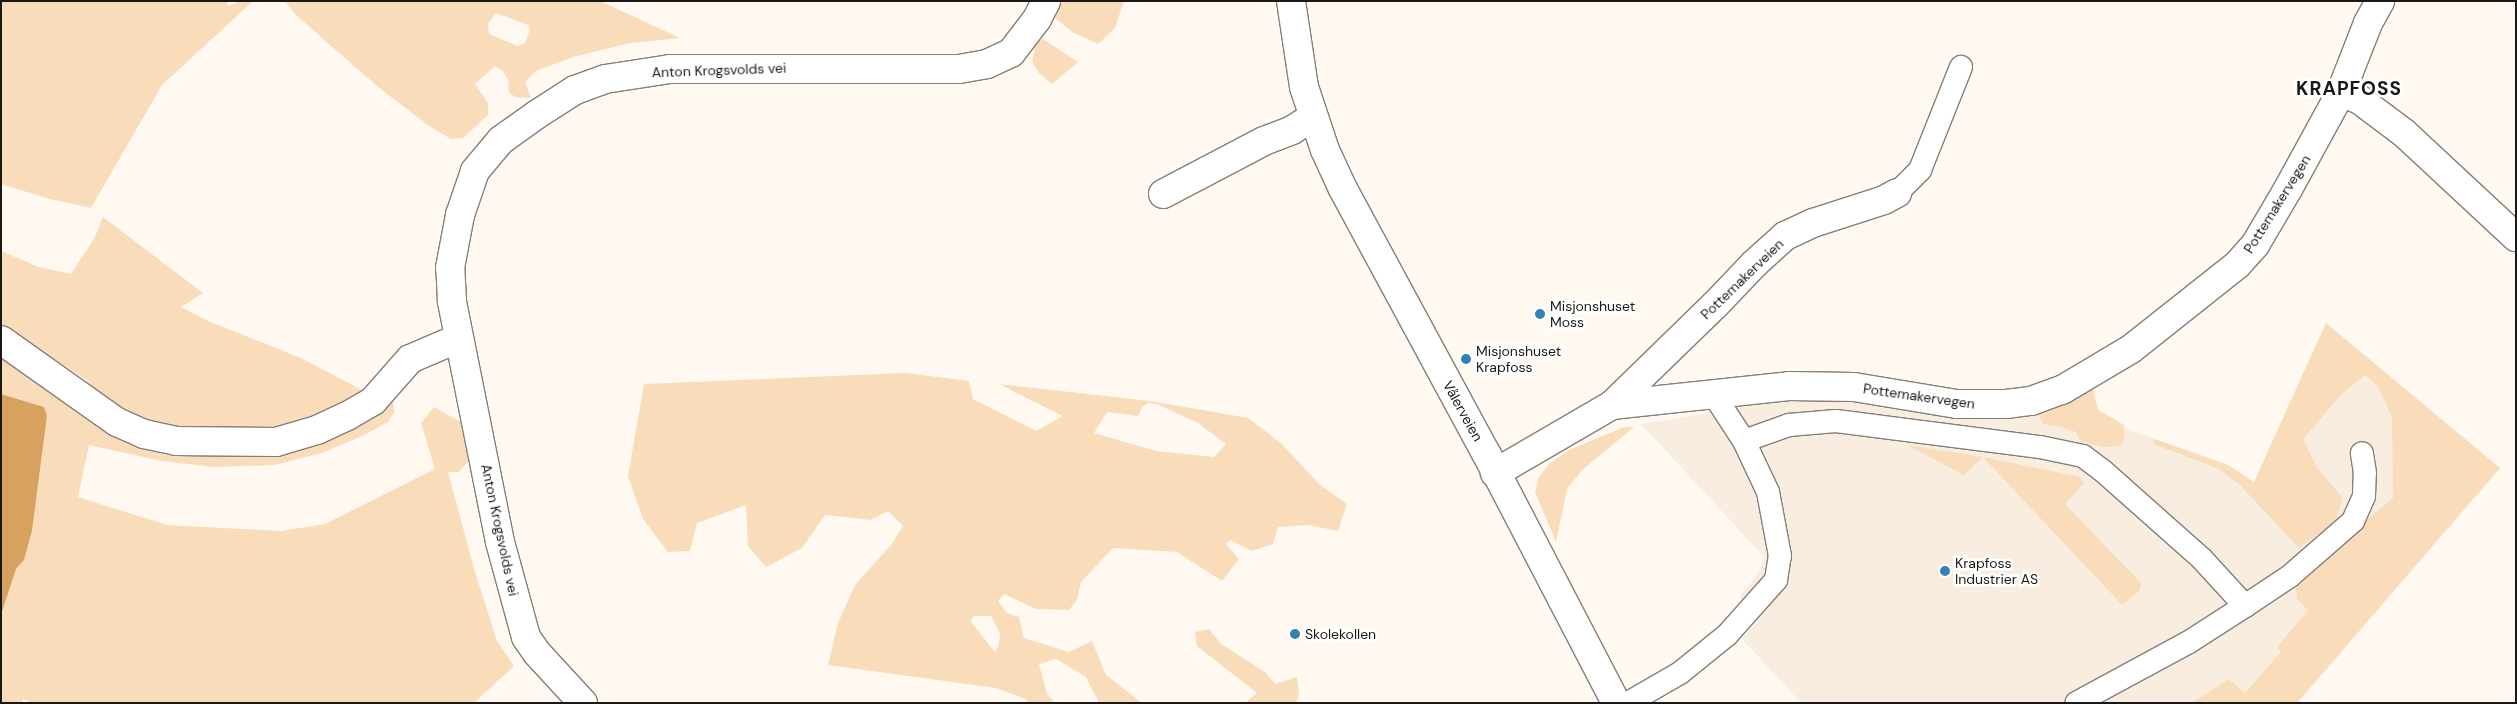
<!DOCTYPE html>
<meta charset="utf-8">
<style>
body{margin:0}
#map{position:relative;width:2517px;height:704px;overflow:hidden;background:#fff9f2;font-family:"DM Sans",sans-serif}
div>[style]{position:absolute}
.built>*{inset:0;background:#f9ede0}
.green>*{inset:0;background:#f9dcba}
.water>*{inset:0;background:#d7a25f}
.roads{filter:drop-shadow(1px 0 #857f79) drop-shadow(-1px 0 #857f79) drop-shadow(0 1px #857f79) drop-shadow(0 -1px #857f79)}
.service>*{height:22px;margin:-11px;padding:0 11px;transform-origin:11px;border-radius:11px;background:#fff}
.minor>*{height:28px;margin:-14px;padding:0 14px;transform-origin:14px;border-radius:14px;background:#fff}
.tertiary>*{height:28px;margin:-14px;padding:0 14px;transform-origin:14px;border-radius:14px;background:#fff}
.dots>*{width:14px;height:14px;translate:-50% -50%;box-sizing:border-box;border:2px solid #fff;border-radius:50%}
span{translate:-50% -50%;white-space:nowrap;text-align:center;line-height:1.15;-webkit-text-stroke:5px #fff;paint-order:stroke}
.street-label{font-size:14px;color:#1a1816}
.poi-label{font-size:14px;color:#1a1816}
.left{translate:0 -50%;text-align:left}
.district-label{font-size:19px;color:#1a1816;font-weight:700;letter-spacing:1px}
.frame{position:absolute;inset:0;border:2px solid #1a1816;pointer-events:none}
</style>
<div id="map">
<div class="built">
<div style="clip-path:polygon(2326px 323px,2500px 468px,2297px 703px,1801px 703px,1742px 639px,1760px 618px,1739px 597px,1758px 574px,1764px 557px,1641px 424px,1796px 398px,2037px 412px,2069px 403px,2093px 389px,2098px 411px,2130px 430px,2228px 465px,2254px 482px)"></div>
</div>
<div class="green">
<div style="clip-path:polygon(1px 1px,227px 1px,228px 6px,240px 1px,253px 1px,162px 85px,91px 208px,50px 199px,1px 184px)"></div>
<div style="clip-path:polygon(evenodd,285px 1px,600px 1px,680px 38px,630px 43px,573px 57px,536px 71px,525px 82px,531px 98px,515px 97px,509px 92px,508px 80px,502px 70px,495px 66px,475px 84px,488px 103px,488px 115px,463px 138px,451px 139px,429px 126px,378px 87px,297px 16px,285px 1px,496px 13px,528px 25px,530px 30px,525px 43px,518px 46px,489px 34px,488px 24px,496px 13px)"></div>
<div style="clip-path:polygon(1060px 1px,1124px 1px,1115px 28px,1098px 44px,1072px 32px,1054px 17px)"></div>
<div style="clip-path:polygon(1043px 39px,1078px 62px,1052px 84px,1039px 73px,1032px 62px,1036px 42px)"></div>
<div style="clip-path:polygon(103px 217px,203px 293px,181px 307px,208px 321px,301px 358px,362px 390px,316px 417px,274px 433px,150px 429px,111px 404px,85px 379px,1px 324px,1px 251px,39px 267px,71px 274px,95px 237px)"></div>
<div style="clip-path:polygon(2326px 323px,2500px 468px,2297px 703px,2192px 703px,2229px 679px,2245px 693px,2281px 652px,2277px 647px,2308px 610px,2297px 599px,2296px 588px,2360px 525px,2393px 498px,2392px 418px,2378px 386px,2365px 375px,2343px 393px,2303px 439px,2317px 468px,2343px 498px,2335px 521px,2299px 548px,2239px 484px,2219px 469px,2153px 444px,2155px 439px,2228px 465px,2254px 482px)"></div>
<div style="clip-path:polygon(1px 351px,86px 419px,105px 428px,177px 451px,380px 409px,393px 402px,394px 412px,388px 422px,364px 435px,322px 453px,274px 465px,213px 467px,162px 461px,89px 445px,78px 497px,167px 525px,281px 531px,325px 524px,435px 469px,421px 423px,434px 407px,461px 422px,470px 459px,459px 472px,448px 472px,475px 572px,497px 641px,514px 666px,474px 703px,33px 703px,23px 699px,22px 703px,1px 703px,1px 615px,16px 569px,24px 560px,32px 531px,47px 416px,44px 407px,1px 394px)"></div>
<div style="clip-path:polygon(evenodd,906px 373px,969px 381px,973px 399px,1036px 431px,1063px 416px,999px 384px,1150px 401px,1248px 418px,1282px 444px,1319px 484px,1347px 504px,1338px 531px,1309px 525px,1278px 527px,1273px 544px,1252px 551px,1230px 540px,1226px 544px,1239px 559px,1222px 581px,1177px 552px,1113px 548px,1081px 582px,1077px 600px,1069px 610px,1036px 609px,1004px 594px,998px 601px,1007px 613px,1019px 617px,1024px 638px,1069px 652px,1092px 641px,1106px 675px,1142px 703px,1099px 703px,1086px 677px,1056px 659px,1039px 664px,1047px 694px,1055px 703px,1028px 703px,1026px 699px,996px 688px,828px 665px,838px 623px,855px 585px,891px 545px,903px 526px,888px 511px,871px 520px,825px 515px,802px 548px,766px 567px,748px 546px,746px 505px,697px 523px,690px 551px,668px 552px,643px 519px,628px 476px,644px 384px,906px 373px,1149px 403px,1159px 405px,1198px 423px,1226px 444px,1214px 457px,1156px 451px,1094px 433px,1107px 412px,1138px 416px,1143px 406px,1149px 403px,906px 373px,973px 616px,991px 616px,1000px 634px,998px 648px,995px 652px,971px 622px,973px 616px)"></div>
<div style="clip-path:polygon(2093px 389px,2098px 410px,2124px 425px,2124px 438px,2121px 446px,2103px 447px,2080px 441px,2076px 432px,2061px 427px,2043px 424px,2037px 412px,2069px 403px)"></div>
<div style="clip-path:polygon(1624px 427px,1634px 427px,1582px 470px,1567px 489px,1556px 542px,1535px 492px,1539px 477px,1549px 464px,1569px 450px)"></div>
<div style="clip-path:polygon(1907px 445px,1983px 457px,2080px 477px,2084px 483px,2065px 504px,2141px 583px,2140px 590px,2122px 605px,1983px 457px,1964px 475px)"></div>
<div style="clip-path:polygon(1209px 629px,1221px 644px,1266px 673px,1275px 684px,1297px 677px,1299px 695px,1296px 703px,1245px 703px,1257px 693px,1197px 646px,1195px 632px)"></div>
</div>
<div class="water">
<div style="clip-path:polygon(1px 394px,44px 407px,47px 416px,32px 531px,24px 560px,16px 569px,1px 615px)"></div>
</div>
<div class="roads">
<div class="service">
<div style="left:1897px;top:193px;width:33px;rotate:-45deg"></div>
<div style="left:1920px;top:170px;width:111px;rotate:-68.3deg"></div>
<div style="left:1744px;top:441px;width:48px;rotate:-19.6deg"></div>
<div style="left:1789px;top:425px;width:47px;rotate:-4.9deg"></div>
<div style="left:1836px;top:421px;width:206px;rotate:7.3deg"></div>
<div style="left:2040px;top:447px;width:44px;rotate:11.8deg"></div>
<div style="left:2083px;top:456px;width:25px;rotate:37deg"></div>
<div style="left:2103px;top:471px;width:132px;rotate:41.6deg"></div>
<div style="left:2202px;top:559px;width:64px;rotate:47.5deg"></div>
<div style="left:2245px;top:606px;width:67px;rotate:147.3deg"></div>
<div style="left:2189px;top:642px;width:128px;rotate:151.6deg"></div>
<div style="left:2245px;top:606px;width:54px;rotate:-33.7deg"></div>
<div style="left:2290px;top:576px;width:84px;rotate:-41.1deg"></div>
<div style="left:2353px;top:521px;width:27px;rotate:-66deg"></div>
<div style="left:2364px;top:496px;width:23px;rotate:-88deg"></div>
<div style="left:2365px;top:473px;width:20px;rotate:-99deg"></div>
<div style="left:1628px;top:703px;width:60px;rotate:-30deg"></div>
<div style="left:1680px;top:673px;width:60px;rotate:-39deg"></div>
<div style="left:1727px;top:635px;width:74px;rotate:-48.3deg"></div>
<div style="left:1776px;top:580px;width:24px;rotate:-81deg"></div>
<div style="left:1780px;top:556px;width:65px;rotate:-100.6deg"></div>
<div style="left:1768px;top:492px;width:56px;rotate:-115.2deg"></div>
<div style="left:1744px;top:441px;width:55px;rotate:-123.1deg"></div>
</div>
<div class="minor">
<div style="left:2341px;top:92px;width:74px;rotate:-68.6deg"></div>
<div style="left:2368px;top:23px;width:25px;rotate:-61deg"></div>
<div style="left:1163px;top:194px;width:114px;rotate:-27.7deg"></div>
<div style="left:1264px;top:141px;width:30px;rotate:-21deg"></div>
<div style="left:1292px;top:130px;width:25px;rotate:-32deg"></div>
<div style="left:1px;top:340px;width:142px;rotate:35.3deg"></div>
<div style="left:117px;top:422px;width:30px;rotate:24deg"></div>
<div style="left:144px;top:434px;width:33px;rotate:12deg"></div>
<div style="left:176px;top:441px;width:100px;rotate:0.6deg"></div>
<div style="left:276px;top:442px;width:43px;rotate:-16.3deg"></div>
<div style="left:317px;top:430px;width:35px;rotate:-25deg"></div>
<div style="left:349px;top:415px;width:28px;rotate:-30deg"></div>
<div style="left:373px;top:401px;width:56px;rotate:-48.6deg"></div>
<div style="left:410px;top:359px;width:53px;rotate:-23.2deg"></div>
<div style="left:1612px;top:405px;width:144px;rotate:-44.2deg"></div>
<div style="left:1715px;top:305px;width:57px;rotate:-46.4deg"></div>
<div style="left:1754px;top:264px;width:42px;rotate:-42.1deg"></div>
<div style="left:1785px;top:236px;width:31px;rotate:-25deg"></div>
<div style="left:1813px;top:223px;width:75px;rotate:-17.9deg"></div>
<div style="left:1884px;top:200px;width:15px;rotate:-28deg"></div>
<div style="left:1495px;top:473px;width:135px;rotate:-30.2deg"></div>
<div style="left:1612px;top:405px;width:178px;rotate:-6.1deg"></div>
<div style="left:1789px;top:386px;width:65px;rotate:0.9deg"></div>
<div style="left:1854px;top:387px;width:104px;rotate:9.4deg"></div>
<div style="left:1957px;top:404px;width:49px"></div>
<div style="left:2006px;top:404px;width:25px;rotate:-7deg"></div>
<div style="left:2031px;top:401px;width:33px;rotate:-20deg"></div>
<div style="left:2062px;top:390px;width:80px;rotate:-30.7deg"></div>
<div style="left:2131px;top:349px;width:135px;rotate:-38.4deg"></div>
<div style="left:2237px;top:265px;width:27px;rotate:-48deg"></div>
<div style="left:2255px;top:245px;width:65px;rotate:-59.5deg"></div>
<div style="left:2288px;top:189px;width:111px;rotate:-61.3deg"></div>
<div style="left:2341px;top:92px;width:21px;rotate:23deg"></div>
<div style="left:2360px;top:100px;width:55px;rotate:36.9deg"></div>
<div style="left:2404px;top:133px;width:153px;rotate:42.9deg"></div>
<div style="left:583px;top:703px;width:68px;rotate:-132.6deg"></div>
<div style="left:537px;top:653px;width:19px;rotate:-125deg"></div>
<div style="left:526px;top:637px;width:98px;rotate:-105.3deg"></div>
<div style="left:500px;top:542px;width:246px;rotate:-101.3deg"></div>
<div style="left:452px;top:301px;width:33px;rotate:-93deg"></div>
<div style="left:450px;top:268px;width:54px;rotate:-79.3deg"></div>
<div style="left:460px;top:215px;width:46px;rotate:-71.2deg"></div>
<div style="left:475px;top:171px;width:40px;rotate:-50deg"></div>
<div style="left:501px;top:140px;width:43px;rotate:-35.5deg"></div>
<div style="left:536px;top:115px;width:46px;rotate:-32.7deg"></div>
<div style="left:575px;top:90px;width:32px;rotate:-20deg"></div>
<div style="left:605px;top:79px;width:66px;rotate:-8.7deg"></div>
<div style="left:670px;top:69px;width:289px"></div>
<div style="left:959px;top:69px;width:28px;rotate:-10deg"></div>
<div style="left:987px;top:64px;width:26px;rotate:-25deg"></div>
<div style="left:1011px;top:53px;width:43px;rotate:-52.6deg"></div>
<div style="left:1037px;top:19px;width:20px;rotate:-63deg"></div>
</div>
<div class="tertiary">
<div style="left:1291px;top:1px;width:87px;rotate:81.4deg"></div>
<div style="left:1304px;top:87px;width:66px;rotate:71.6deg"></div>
<div style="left:1325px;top:150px;width:43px;rotate:65.2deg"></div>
<div style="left:1343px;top:189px;width:300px;rotate:61.6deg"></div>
<div style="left:1486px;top:453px;width:282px;rotate:62.5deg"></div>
</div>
</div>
<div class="dots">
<div style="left:1540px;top:314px;background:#3283b4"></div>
<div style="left:1466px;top:359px;background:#3283b4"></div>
<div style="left:1945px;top:571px;background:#3283b4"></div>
<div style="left:1295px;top:634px;background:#3283b4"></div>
</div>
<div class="street-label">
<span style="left:719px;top:70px;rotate:-2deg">Anton Krogsvolds vei</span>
<span style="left:2277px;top:204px;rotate:-58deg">Pottemakervegen</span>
<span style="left:1742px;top:279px;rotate:-44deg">Pottemakerveien</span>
<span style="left:1919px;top:396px;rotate:8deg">Pottemakervegen</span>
<span style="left:1463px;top:411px;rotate:61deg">Vålerveien</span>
<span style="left:500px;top:530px;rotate:78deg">Anton Krogsvolds vei</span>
</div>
<div class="poi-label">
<span class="left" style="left:1550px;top:314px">Misjonshuset<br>Moss</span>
<span class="left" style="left:1476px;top:359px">Misjonshuset<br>Krapfoss</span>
<span class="left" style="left:1955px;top:571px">Krapfoss<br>Industrier AS</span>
<span class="left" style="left:1305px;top:634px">Skolekollen</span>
</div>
<div class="district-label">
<span style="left:2349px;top:89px">KRAPFOSS</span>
</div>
<div class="frame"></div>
</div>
